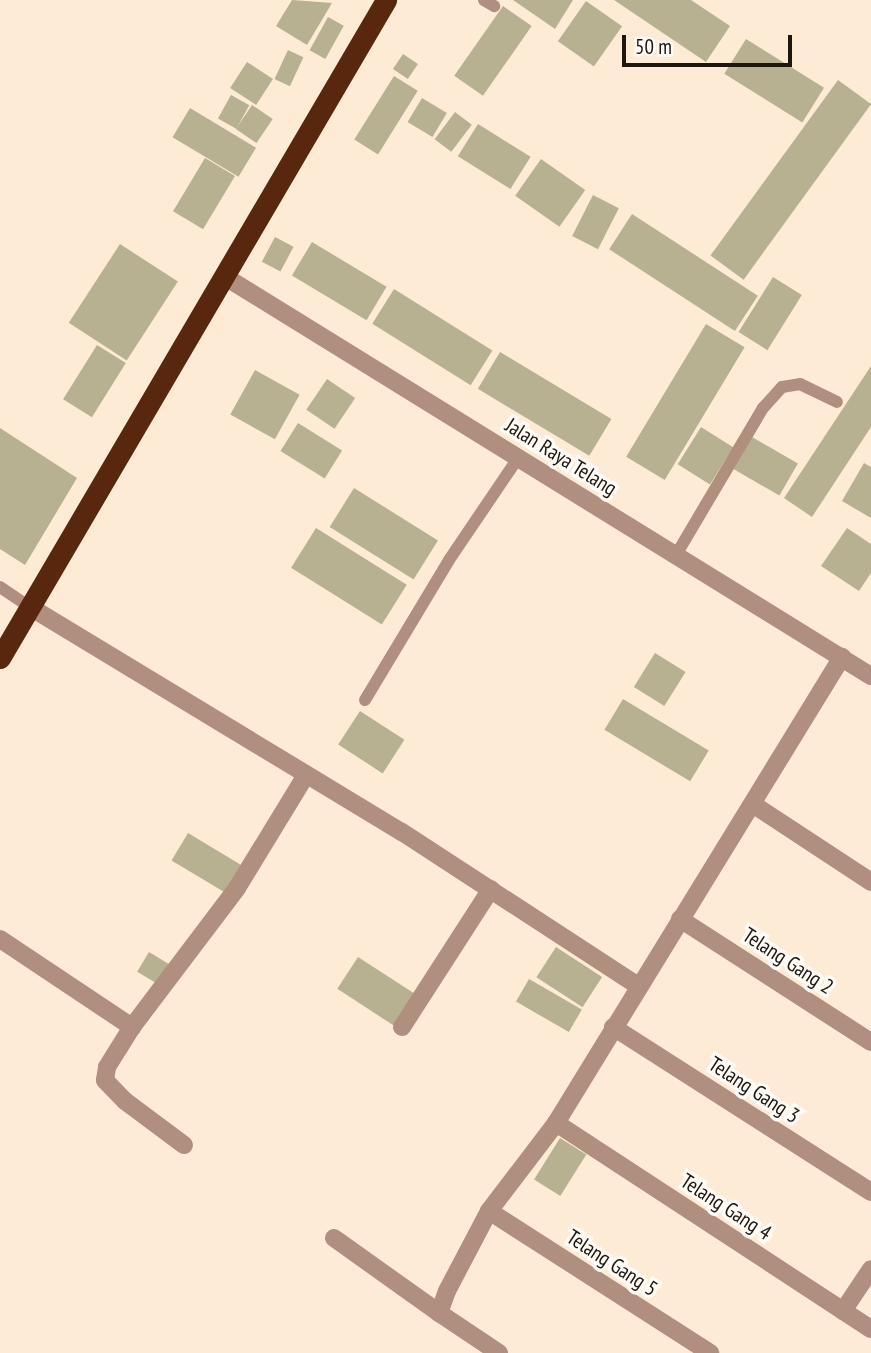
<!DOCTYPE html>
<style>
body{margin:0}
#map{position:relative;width:871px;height:1353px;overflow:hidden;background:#feebd6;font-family:"PT Sans Narrow",sans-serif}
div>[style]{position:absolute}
.building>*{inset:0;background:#b7b192;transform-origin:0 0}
.lane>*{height:12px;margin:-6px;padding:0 6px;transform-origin:6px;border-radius:6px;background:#b08f7f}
.street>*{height:18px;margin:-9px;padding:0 9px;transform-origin:9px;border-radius:9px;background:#b08f7f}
.highway>*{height:21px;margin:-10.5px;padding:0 10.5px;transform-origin:10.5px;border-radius:10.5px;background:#59270d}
span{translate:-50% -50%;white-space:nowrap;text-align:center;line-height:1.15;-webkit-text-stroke:7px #fffbf7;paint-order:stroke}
.street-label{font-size:21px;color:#1d1710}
.scale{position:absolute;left:622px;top:35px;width:170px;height:32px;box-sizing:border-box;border:4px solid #1d1710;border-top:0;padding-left:9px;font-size:21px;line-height:24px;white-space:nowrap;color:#1d1710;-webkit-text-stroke:5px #fffbf7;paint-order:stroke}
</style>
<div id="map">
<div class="building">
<div style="clip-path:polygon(292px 0,332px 3px,307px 45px,276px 26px)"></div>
<div style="clip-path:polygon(513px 0,573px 0,555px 29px)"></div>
<div style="clip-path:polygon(614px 0,691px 0,730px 26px,706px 62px)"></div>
<div style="left:586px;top:1px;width:44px;height:49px;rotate:35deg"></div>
<div style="left:503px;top:6px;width:35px;height:85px;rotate:35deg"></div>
<div style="left:328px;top:17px;width:18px;height:38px;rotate:29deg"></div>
<div style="left:746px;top:39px;width:92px;height:41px;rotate:32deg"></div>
<div style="left:288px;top:50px;width:17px;height:32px;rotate:25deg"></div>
<div style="left:403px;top:54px;width:18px;height:18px;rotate:34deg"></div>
<div style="left:247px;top:62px;width:31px;height:31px;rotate:33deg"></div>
<div style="left:394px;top:76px;width:28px;height:75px;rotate:32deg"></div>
<div style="left:838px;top:80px;width:41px;height:217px;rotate:36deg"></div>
<div style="left:231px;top:95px;width:21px;height:27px;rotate:29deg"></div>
<div style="left:422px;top:98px;width:29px;height:28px;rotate:31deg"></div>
<div style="left:252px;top:105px;width:25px;height:29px;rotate:34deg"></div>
<div style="left:190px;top:108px;width:77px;height:34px;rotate:31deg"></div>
<div style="left:455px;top:112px;width:21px;height:34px;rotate:37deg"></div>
<div style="left:478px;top:124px;width:62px;height:38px;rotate:32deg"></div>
<div style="left:205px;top:158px;width:35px;height:62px;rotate:31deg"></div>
<div style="left:541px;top:159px;width:54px;height:45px;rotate:35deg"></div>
<div style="left:593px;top:195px;width:29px;height:46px;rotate:27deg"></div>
<div style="left:632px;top:214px;width:150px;height:42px;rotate:33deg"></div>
<div style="left:275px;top:237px;width:21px;height:28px;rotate:28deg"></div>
<div style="left:312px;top:242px;width:87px;height:39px;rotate:31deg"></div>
<div style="left:120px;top:244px;width:69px;height:94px;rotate:33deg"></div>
<div style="left:773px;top:277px;width:34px;height:65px;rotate:32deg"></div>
<div style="left:394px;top:289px;width:116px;height:41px;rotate:32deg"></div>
<div style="left:706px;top:324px;width:45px;height:155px;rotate:31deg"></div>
<div style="left:97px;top:345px;width:34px;height:64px;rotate:32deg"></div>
<div style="left:500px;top:352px;width:130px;height:43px;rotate:31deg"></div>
<div style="clip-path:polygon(871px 366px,871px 427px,812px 517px,784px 498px)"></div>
<div style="left:255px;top:370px;width:51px;height:51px;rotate:29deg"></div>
<div style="left:327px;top:379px;width:34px;height:37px;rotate:34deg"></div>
<div style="left:298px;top:423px;width:52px;height:33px;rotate:32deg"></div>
<div style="left:701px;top:427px;width:38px;height:44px;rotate:32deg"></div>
<div style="clip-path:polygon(0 428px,77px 478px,25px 565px,0 549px)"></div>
<div style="left:752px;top:437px;width:53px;height:37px;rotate:30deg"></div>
<div style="clip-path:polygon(864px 463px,871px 467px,871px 518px,842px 501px)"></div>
<div style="left:354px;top:488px;width:99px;height:46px;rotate:32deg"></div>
<div style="left:316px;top:528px;width:107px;height:47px;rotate:32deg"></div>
<div style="clip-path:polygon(847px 528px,871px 544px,871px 573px,859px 591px,821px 566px)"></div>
<div style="left:655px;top:653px;width:36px;height:40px;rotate:32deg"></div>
<div style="left:623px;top:699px;width:100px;height:36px;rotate:31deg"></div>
<div style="left:360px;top:711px;width:53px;height:40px;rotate:33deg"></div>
<div style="left:188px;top:833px;width:62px;height:32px;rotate:31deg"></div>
<div style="left:556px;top:947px;width:55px;height:36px;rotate:33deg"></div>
<div style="left:149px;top:952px;width:26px;height:23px;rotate:31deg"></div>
<div style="left:358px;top:957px;width:70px;height:38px;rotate:33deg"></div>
<div style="left:529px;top:979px;width:61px;height:26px;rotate:30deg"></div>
<div style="left:560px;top:1138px;width:31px;height:49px;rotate:32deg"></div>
</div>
<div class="lane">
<div style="left:484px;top:0;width:12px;rotate:31deg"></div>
<div style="left:676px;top:555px;width:171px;rotate:-59.4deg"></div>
<div style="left:763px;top:408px;width:28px;rotate:-48deg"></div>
<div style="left:782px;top:387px;width:18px;rotate:-9deg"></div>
<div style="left:800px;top:384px;width:41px;rotate:25.9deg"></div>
<div style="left:0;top:587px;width:36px;rotate:34deg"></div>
<div style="left:365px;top:700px;width:163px;rotate:-59deg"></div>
<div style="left:449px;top:560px;width:123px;rotate:-55.9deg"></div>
</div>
<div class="street">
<div style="left:227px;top:278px;width:757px;rotate:31.72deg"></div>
<div style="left:30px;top:607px;width:435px;rotate:31.2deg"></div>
<div style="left:402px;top:832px;width:282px;rotate:33.1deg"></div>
<div style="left:754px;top:805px;width:140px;rotate:33.3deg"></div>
<div style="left:680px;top:919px;width:227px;rotate:32.8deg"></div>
<div style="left:0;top:939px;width:159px;rotate:33.7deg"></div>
<div style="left:402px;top:1027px;width:164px;rotate:-57.2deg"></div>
<div style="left:613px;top:1027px;width:306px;rotate:32.6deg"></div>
<div style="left:556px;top:1123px;width:376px;rotate:33.2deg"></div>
<div style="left:184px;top:1145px;width:74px;rotate:-143.3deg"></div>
<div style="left:125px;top:1101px;width:29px;rotate:-134deg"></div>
<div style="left:105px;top:1080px;width:13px;rotate:-81deg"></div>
<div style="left:107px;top:1067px;width:47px;rotate:-58deg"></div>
<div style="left:132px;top:1027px;width:174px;rotate:-52.9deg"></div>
<div style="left:237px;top:888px;width:132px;rotate:-58.6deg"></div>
<div style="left:489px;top:1211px;width:263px;rotate:32.7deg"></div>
<div style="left:334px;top:1238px;width:129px;rotate:35.5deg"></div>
<div style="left:843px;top:1311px;width:50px;rotate:-56.3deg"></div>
<div style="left:499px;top:1353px;width:72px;rotate:-146.3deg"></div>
<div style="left:439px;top:1313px;width:23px;rotate:-70deg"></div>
<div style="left:447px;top:1291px;width:90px;rotate:-62.3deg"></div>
<div style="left:489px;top:1211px;width:111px;rotate:-52.7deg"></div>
<div style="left:556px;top:1123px;width:547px;rotate:-58.46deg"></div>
</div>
<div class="highway">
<div style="left:0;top:658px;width:763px;rotate:-59.6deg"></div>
</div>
<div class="street-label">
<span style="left:561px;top:457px;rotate:32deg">Jalan Raya Telang</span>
<span style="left:788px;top:961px;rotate:33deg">Telang Gang 2</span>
<span style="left:754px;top:1090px;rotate:33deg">Telang Gang 3</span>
<span style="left:726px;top:1207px;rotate:33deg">Telang Gang 4</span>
<span style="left:612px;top:1263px;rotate:33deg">Telang Gang 5</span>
</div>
<div class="scale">50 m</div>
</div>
